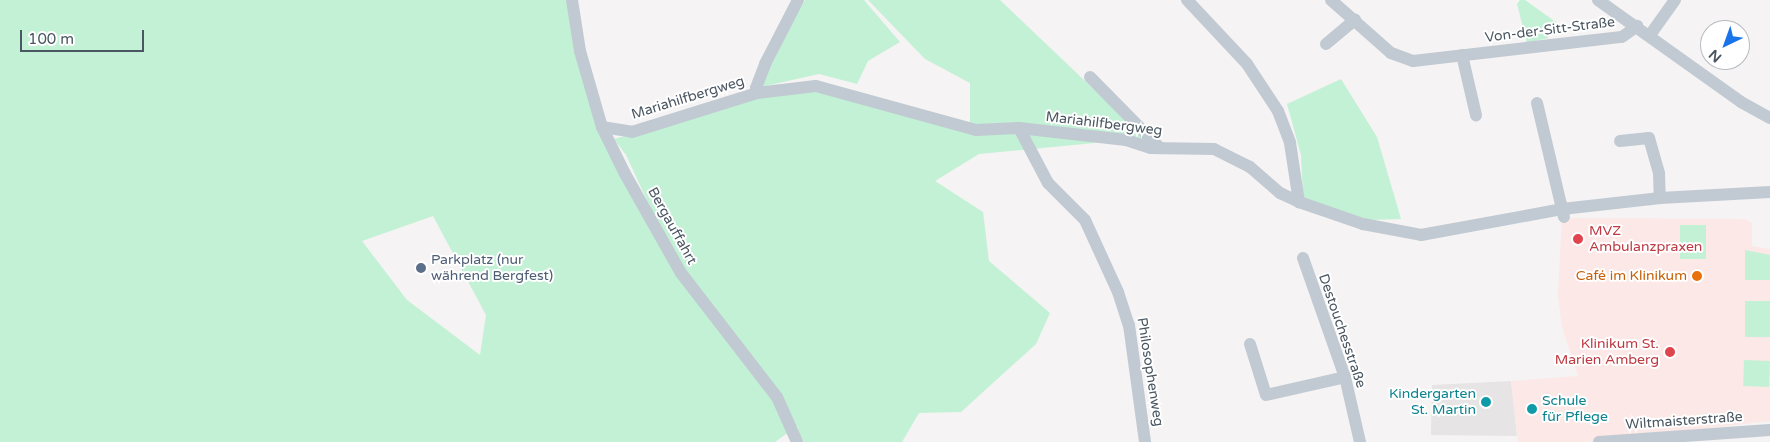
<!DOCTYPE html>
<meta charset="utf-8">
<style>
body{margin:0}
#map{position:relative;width:1770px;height:442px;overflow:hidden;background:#f5f3f3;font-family:"Varela Round",sans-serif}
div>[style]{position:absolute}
.education>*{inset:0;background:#e6e4e5}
.medical>*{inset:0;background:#fce8e6}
.green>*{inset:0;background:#c3f1d5;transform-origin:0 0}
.minor>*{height:12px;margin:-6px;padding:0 6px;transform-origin:6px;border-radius:6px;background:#c1cad2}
.dots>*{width:14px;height:14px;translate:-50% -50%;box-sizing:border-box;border:2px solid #fff;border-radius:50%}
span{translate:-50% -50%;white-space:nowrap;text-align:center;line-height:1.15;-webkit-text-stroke:4px #fff;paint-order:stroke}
.street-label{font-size:14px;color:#4a5661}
.health-label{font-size:14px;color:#be3a42}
.left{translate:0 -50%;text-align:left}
.right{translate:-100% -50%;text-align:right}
.service-label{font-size:14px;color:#4e5e75}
.food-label{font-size:14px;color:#c56008}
.culture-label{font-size:14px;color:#0d838f}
.north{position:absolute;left:1700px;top:20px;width:50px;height:50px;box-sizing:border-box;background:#fff;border:1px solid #b7bbc0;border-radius:50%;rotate:222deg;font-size:14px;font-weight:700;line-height:20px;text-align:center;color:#4a5661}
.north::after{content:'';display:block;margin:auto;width:18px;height:22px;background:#1a73e8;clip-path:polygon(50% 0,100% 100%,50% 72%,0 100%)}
.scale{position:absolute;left:20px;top:30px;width:124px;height:22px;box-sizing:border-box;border:2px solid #4a5661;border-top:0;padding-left:6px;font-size:15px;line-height:18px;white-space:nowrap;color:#4a5661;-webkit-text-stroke:4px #fff;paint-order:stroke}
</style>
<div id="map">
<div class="education">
<div style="clip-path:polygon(1511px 381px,1517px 436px,1431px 435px,1432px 385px)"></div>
</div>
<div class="medical">
<div style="clip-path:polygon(1562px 218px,1745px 219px,1752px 223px,1752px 246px,1770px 249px,1770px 421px,1585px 442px,1518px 442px,1511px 381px,1578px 376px,1562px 327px,1558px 296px)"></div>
</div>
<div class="green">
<div style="clip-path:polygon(evenodd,0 0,570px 0,599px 131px,676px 263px,626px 155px,614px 139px,814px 83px,970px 125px,970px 83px,925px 59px,868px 0,1000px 0,1148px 141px,1126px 140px,979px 154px,935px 181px,983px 212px,989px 261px,1050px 313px,1036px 344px,961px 412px,919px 413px,902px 442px,802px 442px,797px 426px,775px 442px,0 442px,0 0,433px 216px,486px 315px,480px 355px,407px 300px,362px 241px,433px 216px)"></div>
<div style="clip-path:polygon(805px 0,864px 0,900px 42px,868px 61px,857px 84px,819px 74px,756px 88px)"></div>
<div style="clip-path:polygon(1520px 0,1525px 0,1567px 30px,1548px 33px,1548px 38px,1527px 43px,1517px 4px)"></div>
<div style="clip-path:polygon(1341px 79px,1377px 137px,1401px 219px,1369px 220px,1303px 198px,1301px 155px,1287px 104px)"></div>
<div style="left:1680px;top:225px;width:26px;height:34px"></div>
<div style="clip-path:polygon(1745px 250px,1770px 255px,1770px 280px,1745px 280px)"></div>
<div style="left:1745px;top:301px;width:25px;height:36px"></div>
<div style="left:1744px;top:360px;width:26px;height:26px;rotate:2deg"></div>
</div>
<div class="minor">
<div style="left:572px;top:0;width:52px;rotate:81.1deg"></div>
<div style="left:580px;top:51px;width:79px;rotate:73.9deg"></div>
<div style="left:602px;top:127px;width:50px;rotate:63.9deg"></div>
<div style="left:624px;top:172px;width:116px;rotate:60.6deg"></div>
<div style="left:681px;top:273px;width:157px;rotate:52.3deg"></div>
<div style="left:777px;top:397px;width:49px;rotate:66deg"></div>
<div style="left:1187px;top:0;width:88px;rotate:46.8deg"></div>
<div style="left:1247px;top:64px;width:56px;rotate:56.6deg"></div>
<div style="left:1278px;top:111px;width:34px;rotate:69deg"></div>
<div style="left:1290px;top:143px;width:60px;rotate:81.3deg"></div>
<div style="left:1331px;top:0;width:80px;rotate:41.5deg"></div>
<div style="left:1391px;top:53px;width:23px;rotate:20deg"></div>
<div style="left:1413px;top:61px;width:210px;rotate:-6.6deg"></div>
<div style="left:1622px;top:37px;width:19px;rotate:-36deg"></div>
<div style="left:1598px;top:0;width:176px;rotate:35.5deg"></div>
<div style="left:1741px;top:102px;width:33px;rotate:29deg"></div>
<div style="left:1650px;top:35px;width:43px;rotate:-54.5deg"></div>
<div style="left:1326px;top:44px;width:38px;rotate:-40deg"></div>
<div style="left:1462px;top:55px;width:62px;rotate:76.9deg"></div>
<div style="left:1090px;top:77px;width:100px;rotate:45.4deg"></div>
<div style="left:757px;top:93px;width:5px;rotate:-101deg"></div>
<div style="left:756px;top:88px;width:26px;rotate:-69deg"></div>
<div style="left:765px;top:64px;width:72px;rotate:-62.7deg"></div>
<div style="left:1537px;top:103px;width:117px;rotate:76.7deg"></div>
<div style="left:602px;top:127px;width:30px;rotate:9deg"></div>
<div style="left:632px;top:132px;width:131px;rotate:-17.3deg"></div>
<div style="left:757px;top:93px;width:59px;rotate:-6.8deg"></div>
<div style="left:816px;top:86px;width:166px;rotate:15.4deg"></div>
<div style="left:976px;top:130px;width:43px;rotate:-2.7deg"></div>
<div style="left:1019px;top:128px;width:108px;rotate:6.4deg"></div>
<div style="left:1126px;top:140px;width:26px;rotate:18deg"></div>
<div style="left:1151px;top:148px;width:63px;rotate:0.9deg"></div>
<div style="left:1214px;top:149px;width:40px;rotate:26.6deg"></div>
<div style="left:1250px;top:167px;width:40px;rotate:41deg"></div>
<div style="left:1280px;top:193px;width:21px;rotate:25deg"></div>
<div style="left:1299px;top:202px;width:68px;rotate:19deg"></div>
<div style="left:1363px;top:224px;width:59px;rotate:10.7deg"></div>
<div style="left:1421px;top:235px;width:143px;rotate:-10.4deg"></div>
<div style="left:1562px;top:209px;width:99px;rotate:-6.4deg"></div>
<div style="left:1660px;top:198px;width:110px;rotate:-3.1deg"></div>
<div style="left:1019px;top:128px;width:62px;rotate:62.2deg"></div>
<div style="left:1048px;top:183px;width:52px;rotate:45deg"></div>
<div style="left:1085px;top:220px;width:79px;rotate:65.4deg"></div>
<div style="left:1118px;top:292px;width:35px;rotate:72deg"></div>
<div style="left:1129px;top:325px;width:118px;rotate:82.2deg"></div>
<div style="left:1620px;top:141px;width:29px;rotate:-6deg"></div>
<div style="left:1649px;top:138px;width:37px;rotate:74deg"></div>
<div style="left:1659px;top:174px;width:24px;rotate:88deg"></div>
<div style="left:1303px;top:258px;width:126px;rotate:70.6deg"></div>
<div style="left:1345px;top:377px;width:67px;rotate:77deg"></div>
<div style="left:1250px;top:344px;width:53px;rotate:72.6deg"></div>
<div style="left:1266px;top:395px;width:81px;rotate:-12.8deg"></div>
<div style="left:1599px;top:442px;width:171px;rotate:-4deg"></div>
</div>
<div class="dots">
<div style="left:1578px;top:239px;background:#e0444e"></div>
<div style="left:421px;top:268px;background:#5c6f8a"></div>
<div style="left:1697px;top:276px;background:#e8710a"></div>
<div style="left:1670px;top:352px;background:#e0444e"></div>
<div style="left:1486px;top:402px;background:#0f9aa8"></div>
<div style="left:1532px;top:409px;background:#0f9aa8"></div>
</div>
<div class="street-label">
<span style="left:1550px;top:30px;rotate:-7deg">Von-der-Sitt-Straße</span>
<span style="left:688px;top:98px;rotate:-17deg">Mariahilfbergweg</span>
<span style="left:1104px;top:124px;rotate:7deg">Mariahilfbergweg</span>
<span style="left:672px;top:226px;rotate:61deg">Bergauffahrt</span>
<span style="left:1342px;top:331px;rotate:71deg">Destouchesstraße</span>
<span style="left:1150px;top:372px;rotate:81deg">Philosophenweg</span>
<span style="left:1684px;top:421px;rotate:-4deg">Wiltmaisterstraße</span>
</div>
<div class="health-label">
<span class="left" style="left:1589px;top:239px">MVZ<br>Ambulanzpraxen</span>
<span class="right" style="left:1659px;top:352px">Klinikum St.<br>Marien Amberg</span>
</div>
<div class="service-label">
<span class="left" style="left:431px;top:268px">Parkplatz (nur<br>während Bergfest)</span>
</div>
<div class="food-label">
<span class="right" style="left:1687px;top:276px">Café im Klinikum</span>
</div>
<div class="culture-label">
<span class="right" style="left:1476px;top:402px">Kindergarten<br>St. Martin</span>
<span class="left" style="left:1542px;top:409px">Schule<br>für Pflege</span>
</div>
<div class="north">N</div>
<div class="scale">100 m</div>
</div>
